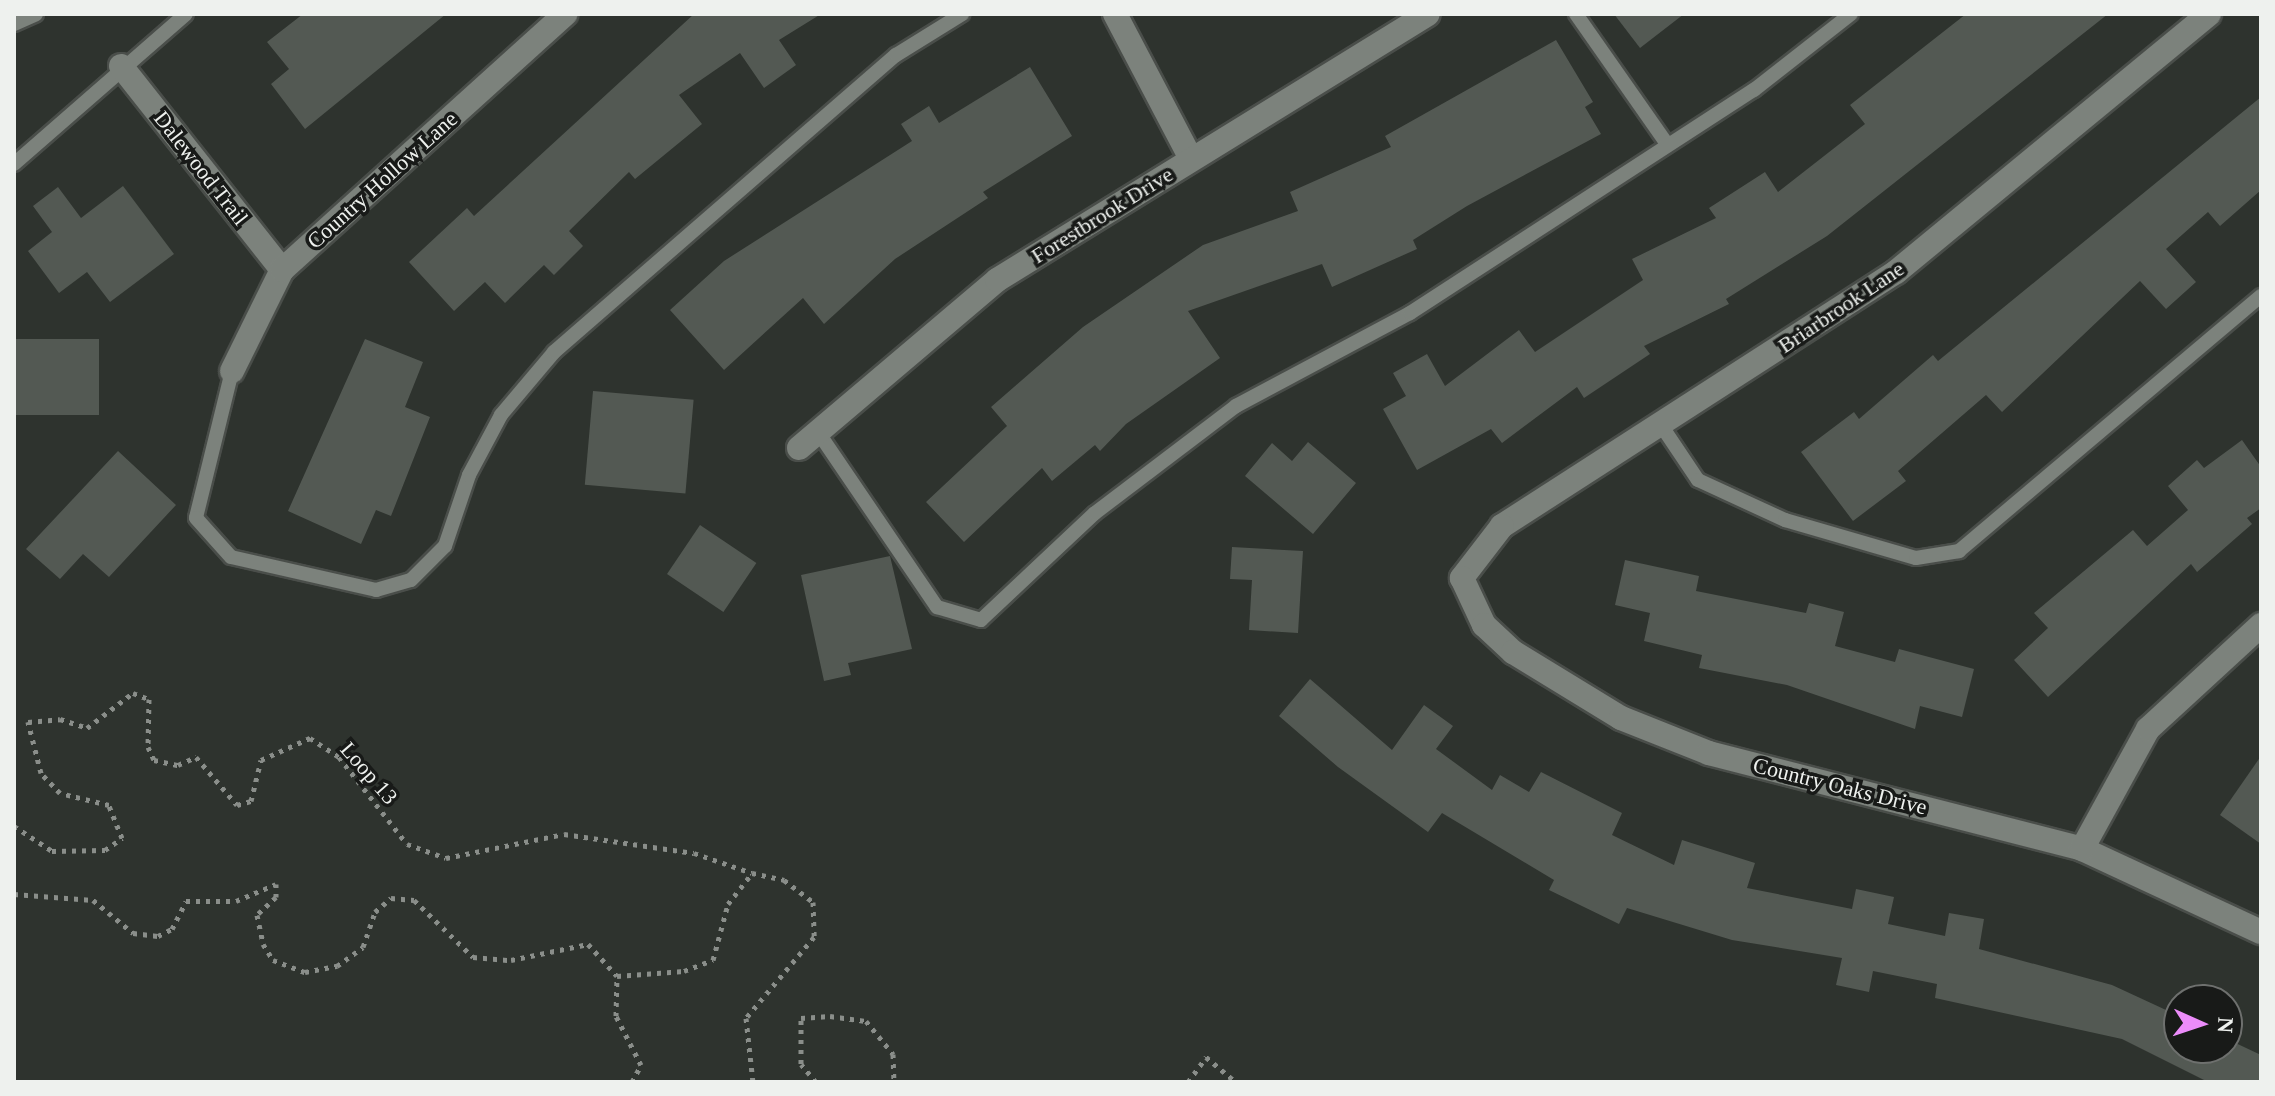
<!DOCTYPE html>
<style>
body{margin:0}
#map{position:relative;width:2275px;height:1096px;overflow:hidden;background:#2e332e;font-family:"Times New Roman",serif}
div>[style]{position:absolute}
.building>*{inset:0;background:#535953;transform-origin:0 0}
.path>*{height:5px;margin-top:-2.5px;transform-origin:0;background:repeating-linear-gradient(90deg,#8a8e8a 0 4px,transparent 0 10px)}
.roads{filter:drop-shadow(2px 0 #4a4e4a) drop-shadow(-2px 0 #4a4e4a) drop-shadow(0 2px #4a4e4a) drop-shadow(0 -2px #4a4e4a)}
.service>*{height:14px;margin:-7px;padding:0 7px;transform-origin:7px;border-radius:7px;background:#7c827c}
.minor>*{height:24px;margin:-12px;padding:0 12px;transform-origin:12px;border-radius:12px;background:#7c827c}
span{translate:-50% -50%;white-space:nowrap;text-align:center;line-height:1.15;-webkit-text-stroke:7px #181a18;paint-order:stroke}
.street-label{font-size:22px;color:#eef1ee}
.frame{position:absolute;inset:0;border:16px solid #eef1ee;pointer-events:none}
.north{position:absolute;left:2163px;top:984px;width:80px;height:80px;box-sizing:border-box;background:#181a18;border:2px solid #6e706e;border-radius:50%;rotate:93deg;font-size:22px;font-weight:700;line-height:32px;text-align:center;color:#eef1ee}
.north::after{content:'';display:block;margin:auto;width:28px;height:36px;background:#ec8cfa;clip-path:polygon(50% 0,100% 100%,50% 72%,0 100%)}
</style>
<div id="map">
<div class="building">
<div style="clip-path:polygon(303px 14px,446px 14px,305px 129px,271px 84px,289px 69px,267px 42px)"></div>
<div style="clip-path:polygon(694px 14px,821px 14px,779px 40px,796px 65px,764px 88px,740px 53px,679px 95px,702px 124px,635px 179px,629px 172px,569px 231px,583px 246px,554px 275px,544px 265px,505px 303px,485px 282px,454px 311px,409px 262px,467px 208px,474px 216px)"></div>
<div style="clip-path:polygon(1614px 14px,1684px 14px,1640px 48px)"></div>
<div style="clip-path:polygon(1966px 14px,2108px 14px,1827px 236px,1726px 299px,1729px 304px,1644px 346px,1650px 354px,1584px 398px,1577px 387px,1502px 443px,1491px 429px,1417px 470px,1383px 409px,1406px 396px,1393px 373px,1427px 354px,1445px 386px,1519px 330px,1535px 352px,1643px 280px,1632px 259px,1716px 218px,1709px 208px,1765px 172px,1778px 192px,1865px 124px,1850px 105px)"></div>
<div style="clip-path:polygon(1556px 40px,1593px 102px,1585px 107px,1601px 134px,1467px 206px,1413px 240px,1417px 249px,1332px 287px,1322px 264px,1188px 311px,1220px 358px,1126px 424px,1100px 451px,1095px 445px,1052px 481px,1042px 468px,964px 542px,926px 502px,1007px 426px,991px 407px,1083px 327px,1203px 245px,1298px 211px,1290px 192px,1391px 147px,1385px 136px)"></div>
<div style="clip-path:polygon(1030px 67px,1072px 136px,983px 192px,988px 198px,895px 259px,824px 324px,803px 298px,724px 370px,670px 310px,724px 261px,912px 141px,901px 124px,929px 106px,939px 123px)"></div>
<div style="clip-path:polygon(2261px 97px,2261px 190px,2220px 226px,2208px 212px,2166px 249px,2196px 282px,2166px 309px,2140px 281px,2002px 412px,1986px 395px,1898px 471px,1906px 481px,1853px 521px,1801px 452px,1854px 412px,1859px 419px,1933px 355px,1938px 361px)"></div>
<div style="clip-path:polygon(123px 186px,174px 254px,110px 302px,87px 272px,59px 293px,28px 251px,52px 232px,33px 206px,58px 187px,81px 218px)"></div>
<div style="left:14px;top:339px;width:85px;height:76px"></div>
<div style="clip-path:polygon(365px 339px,423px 362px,405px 407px,430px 417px,391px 516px,376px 510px,361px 544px,288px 511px)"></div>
<div style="left:593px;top:391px;width:101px;height:94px;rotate:5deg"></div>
<div style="clip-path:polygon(2242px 440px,2261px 467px,2261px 508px,2247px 518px,2252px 524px,2197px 572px,2191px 564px,2048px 697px,2014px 660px,2048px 628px,2034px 613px,2133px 530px,2147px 546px,2188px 510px,2168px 486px,2197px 460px,2204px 468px)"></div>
<div style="clip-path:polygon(1308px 442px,1356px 483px,1313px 534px,1245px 476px,1272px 443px,1292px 461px)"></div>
<div style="clip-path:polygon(118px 451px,176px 505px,109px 577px,83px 554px,60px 579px,26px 549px)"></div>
<div style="left:700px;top:525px;width:68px;height:59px;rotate:34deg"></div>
<div style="clip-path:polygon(1232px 547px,1303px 551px,1298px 633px,1249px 630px,1252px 580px,1230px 579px)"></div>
<div style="clip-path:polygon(890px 556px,912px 649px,848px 663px,851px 675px,824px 681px,801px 575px)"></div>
<div style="clip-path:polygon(1625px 560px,1699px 576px,1696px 591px,1806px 613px,1809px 603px,1844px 612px,1835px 646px,1895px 662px,1899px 649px,1974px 669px,1962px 717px,1920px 706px,1915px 729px,1787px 685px,1699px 668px,1702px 655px,1644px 641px,1650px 613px,1615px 605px)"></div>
<div style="clip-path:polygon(1310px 679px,1392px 750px,1424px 705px,1453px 726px,1436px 749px,1492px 790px,1500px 775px,1529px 792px,1541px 772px,1622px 813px,1612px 835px,1674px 865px,1682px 840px,1755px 863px,1747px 888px,1852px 909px,1856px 889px,1894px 897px,1888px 924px,1945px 936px,1949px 913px,1984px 919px,1979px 949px,2112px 985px,2179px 1016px,2179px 1048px,2227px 1048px,2227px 1039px,2261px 1055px,2261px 1082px,2208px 1082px,2122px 1039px,1935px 998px,1937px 984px,1873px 971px,1869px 992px,1836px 985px,1842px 958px,1732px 940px,1627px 908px,1619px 924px,1549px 890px,1554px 880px,1442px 813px,1428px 832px,1338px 767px,1279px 716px)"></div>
<div style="clip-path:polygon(2261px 756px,2261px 844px,2220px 815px)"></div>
</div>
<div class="path">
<div style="left:14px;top:826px;width:45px;rotate:33.3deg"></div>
<div style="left:52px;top:851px;width:53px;rotate:-1.1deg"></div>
<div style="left:105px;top:850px;width:21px;rotate:-35deg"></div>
<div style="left:122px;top:838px;width:35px;rotate:-112deg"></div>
<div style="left:109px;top:805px;width:50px;rotate:-166.2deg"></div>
<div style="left:60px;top:793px;width:28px;rotate:-134deg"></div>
<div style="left:41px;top:773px;width:53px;rotate:-104.3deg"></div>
<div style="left:28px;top:722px;width:32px;rotate:-5deg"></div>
<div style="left:60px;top:719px;width:28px;rotate:18deg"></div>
<div style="left:87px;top:728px;width:58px;rotate:-37.3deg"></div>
<div style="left:133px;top:693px;width:17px;rotate:21deg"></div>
<div style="left:149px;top:699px;width:48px;rotate:91.2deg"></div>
<div style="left:148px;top:747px;width:14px;rotate:65deg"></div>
<div style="left:154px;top:760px;width:25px;rotate:12deg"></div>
<div style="left:178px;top:765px;width:20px;rotate:-24deg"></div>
<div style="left:196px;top:757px;width:63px;rotate:49.5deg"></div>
<div style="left:237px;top:805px;width:15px;rotate:-16deg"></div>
<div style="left:251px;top:801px;width:42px;rotate:-76.3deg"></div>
<div style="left:261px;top:760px;width:54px;rotate:-24.2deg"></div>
<div style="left:310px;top:738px;width:35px;rotate:33deg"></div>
<div style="left:339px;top:757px;width:110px;rotate:52deg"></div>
<div style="left:407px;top:844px;width:41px;rotate:19.7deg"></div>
<div style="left:446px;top:858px;width:120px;rotate:-11.5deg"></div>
<div style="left:564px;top:834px;width:131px;rotate:8.3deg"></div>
<div style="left:694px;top:853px;width:61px;rotate:19deg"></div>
<div style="left:14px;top:894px;width:79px;rotate:4.3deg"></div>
<div style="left:93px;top:900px;width:52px;rotate:39.5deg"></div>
<div style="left:133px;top:933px;width:25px;rotate:7deg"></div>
<div style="left:158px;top:936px;width:16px;rotate:-27deg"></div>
<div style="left:172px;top:929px;width:31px;rotate:-63deg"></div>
<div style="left:186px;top:901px;width:50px"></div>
<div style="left:236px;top:901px;width:43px;rotate:-23deg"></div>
<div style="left:276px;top:884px;width:13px;rotate:90deg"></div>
<div style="left:276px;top:897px;width:26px;rotate:137deg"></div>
<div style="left:257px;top:915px;width:30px;rotate:78deg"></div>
<div style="left:263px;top:944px;width:19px;rotate:58deg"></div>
<div style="left:273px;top:960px;width:34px;rotate:21deg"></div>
<div style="left:305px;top:972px;width:33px;rotate:-11deg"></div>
<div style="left:337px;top:966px;width:32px;rotate:-36deg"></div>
<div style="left:363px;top:947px;width:37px;rotate:-71deg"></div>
<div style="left:375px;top:912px;width:21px;rotate:-41deg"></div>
<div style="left:391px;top:898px;width:23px;rotate:5deg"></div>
<div style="left:414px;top:900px;width:82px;rotate:44deg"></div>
<div style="left:473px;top:957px;width:38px;rotate:5deg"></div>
<div style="left:511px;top:960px;width:79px;rotate:-11.7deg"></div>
<div style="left:588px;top:944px;width:43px;rotate:47.8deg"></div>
<div style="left:632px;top:1082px;width:19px;rotate:-62deg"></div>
<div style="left:641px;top:1065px;width:55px;rotate:-117deg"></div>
<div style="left:616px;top:1016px;width:40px;rotate:-88.6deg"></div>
<div style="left:617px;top:976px;width:67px;rotate:-4.3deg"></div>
<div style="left:684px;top:971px;width:31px;rotate:-21deg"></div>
<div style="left:713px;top:960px;width:58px;rotate:-75deg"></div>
<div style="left:728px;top:904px;width:39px;rotate:-52deg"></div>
<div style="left:752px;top:873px;width:33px;rotate:12deg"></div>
<div style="left:784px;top:880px;width:36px;rotate:37deg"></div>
<div style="left:813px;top:902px;width:35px;rotate:88deg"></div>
<div style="left:814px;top:937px;width:106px;rotate:130deg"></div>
<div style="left:746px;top:1018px;width:64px;rotate:83.8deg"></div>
<div style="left:816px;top:1082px;width:23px;rotate:-130deg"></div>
<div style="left:801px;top:1064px;width:46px;rotate:-90deg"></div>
<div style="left:801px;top:1018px;width:29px;rotate:-4deg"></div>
<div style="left:830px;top:1016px;width:36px;rotate:8deg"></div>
<div style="left:866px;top:1021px;width:43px;rotate:50.7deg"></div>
<div style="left:893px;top:1054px;width:28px;rotate:88deg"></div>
<div style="left:1188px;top:1082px;width:31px;rotate:-54deg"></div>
<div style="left:1206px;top:1057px;width:39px;rotate:40deg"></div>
</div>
<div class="roads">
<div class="service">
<div style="left:1576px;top:14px;width:159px;rotate:55deg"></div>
<div style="left:14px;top:24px;width:24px;rotate:-24deg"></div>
<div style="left:14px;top:164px;width:228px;rotate:-41.1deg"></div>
<div style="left:232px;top:371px;width:151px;rotate:103.8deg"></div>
<div style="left:196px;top:518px;width:52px;rotate:48.1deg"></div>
<div style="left:231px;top:557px;width:149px;rotate:12.8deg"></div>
<div style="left:376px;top:590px;width:36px;rotate:-16deg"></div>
<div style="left:411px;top:580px;width:48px;rotate:-45deg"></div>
<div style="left:445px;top:546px;width:75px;rotate:-71.3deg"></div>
<div style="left:469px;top:475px;width:68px;rotate:-61.9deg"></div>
<div style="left:501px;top:415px;width:82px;rotate:-49.9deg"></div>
<div style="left:554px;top:352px;width:453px;rotate:-41deg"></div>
<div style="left:896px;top:55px;width:78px;rotate:-31.8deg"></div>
<div style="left:1661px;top:425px;width:66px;rotate:56.1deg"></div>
<div style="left:1698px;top:480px;width:96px;rotate:24.7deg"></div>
<div style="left:1785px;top:520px;width:136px;rotate:16.2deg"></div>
<div style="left:1916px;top:558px;width:44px;rotate:-9.2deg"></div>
<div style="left:1959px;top:551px;width:395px;rotate:-40.2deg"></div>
<div style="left:818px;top:432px;width:212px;rotate:55.8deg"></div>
<div style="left:937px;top:607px;width:46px;rotate:16.5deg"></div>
<div style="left:981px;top:620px;width:156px;rotate:-43.2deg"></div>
<div style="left:1095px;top:513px;width:177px;rotate:-37.2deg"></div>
<div style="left:1236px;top:406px;width:197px;rotate:-28.1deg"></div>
<div style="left:1410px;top:313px;width:410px;rotate:-33deg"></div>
<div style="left:1754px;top:90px;width:123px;rotate:-38.1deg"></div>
</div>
<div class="minor">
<div style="left:1115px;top:14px;width:164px;rotate:62.3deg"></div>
<div style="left:2209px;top:14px;width:406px;rotate:140.5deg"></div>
<div style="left:1896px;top:272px;width:469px;rotate:147.2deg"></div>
<div style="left:1502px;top:526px;width:66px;rotate:127.6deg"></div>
<div style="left:1462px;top:578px;width:52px;rotate:64.9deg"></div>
<div style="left:1484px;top:625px;width:40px;rotate:43deg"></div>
<div style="left:1513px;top:652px;width:127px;rotate:31.4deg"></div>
<div style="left:1621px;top:718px;width:95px;rotate:21.7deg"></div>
<div style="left:1709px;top:753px;width:385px;rotate:14.4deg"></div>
<div style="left:2082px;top:849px;width:197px;rotate:24.9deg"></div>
<div style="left:121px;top:66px;width:260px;rotate:51.7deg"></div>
<div style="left:232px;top:371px;width:113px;rotate:-63.7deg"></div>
<div style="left:282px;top:270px;width:382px;rotate:-42.1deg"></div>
<div style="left:799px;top:448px;width:260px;rotate:-40.3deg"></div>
<div style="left:997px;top:280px;width:506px;rotate:-31.68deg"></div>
<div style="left:2082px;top:849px;width:137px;rotate:-61.2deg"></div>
<div style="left:2148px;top:729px;width:154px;rotate:-42.6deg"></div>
</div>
</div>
<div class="street-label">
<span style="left:201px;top:168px;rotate:52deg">Dalewood Trail</span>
<span style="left:382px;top:180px;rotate:-42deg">Country Hollow Lane</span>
<span style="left:1102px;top:215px;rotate:-32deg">Forestbrook Drive</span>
<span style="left:1841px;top:307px;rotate:-34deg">Briarbrook Lane</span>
<span style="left:369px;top:773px;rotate:49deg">Loop 13</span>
<span style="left:1840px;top:786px;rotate:14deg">Country Oaks Drive</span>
</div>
<div class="frame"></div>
<div class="north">N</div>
</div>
